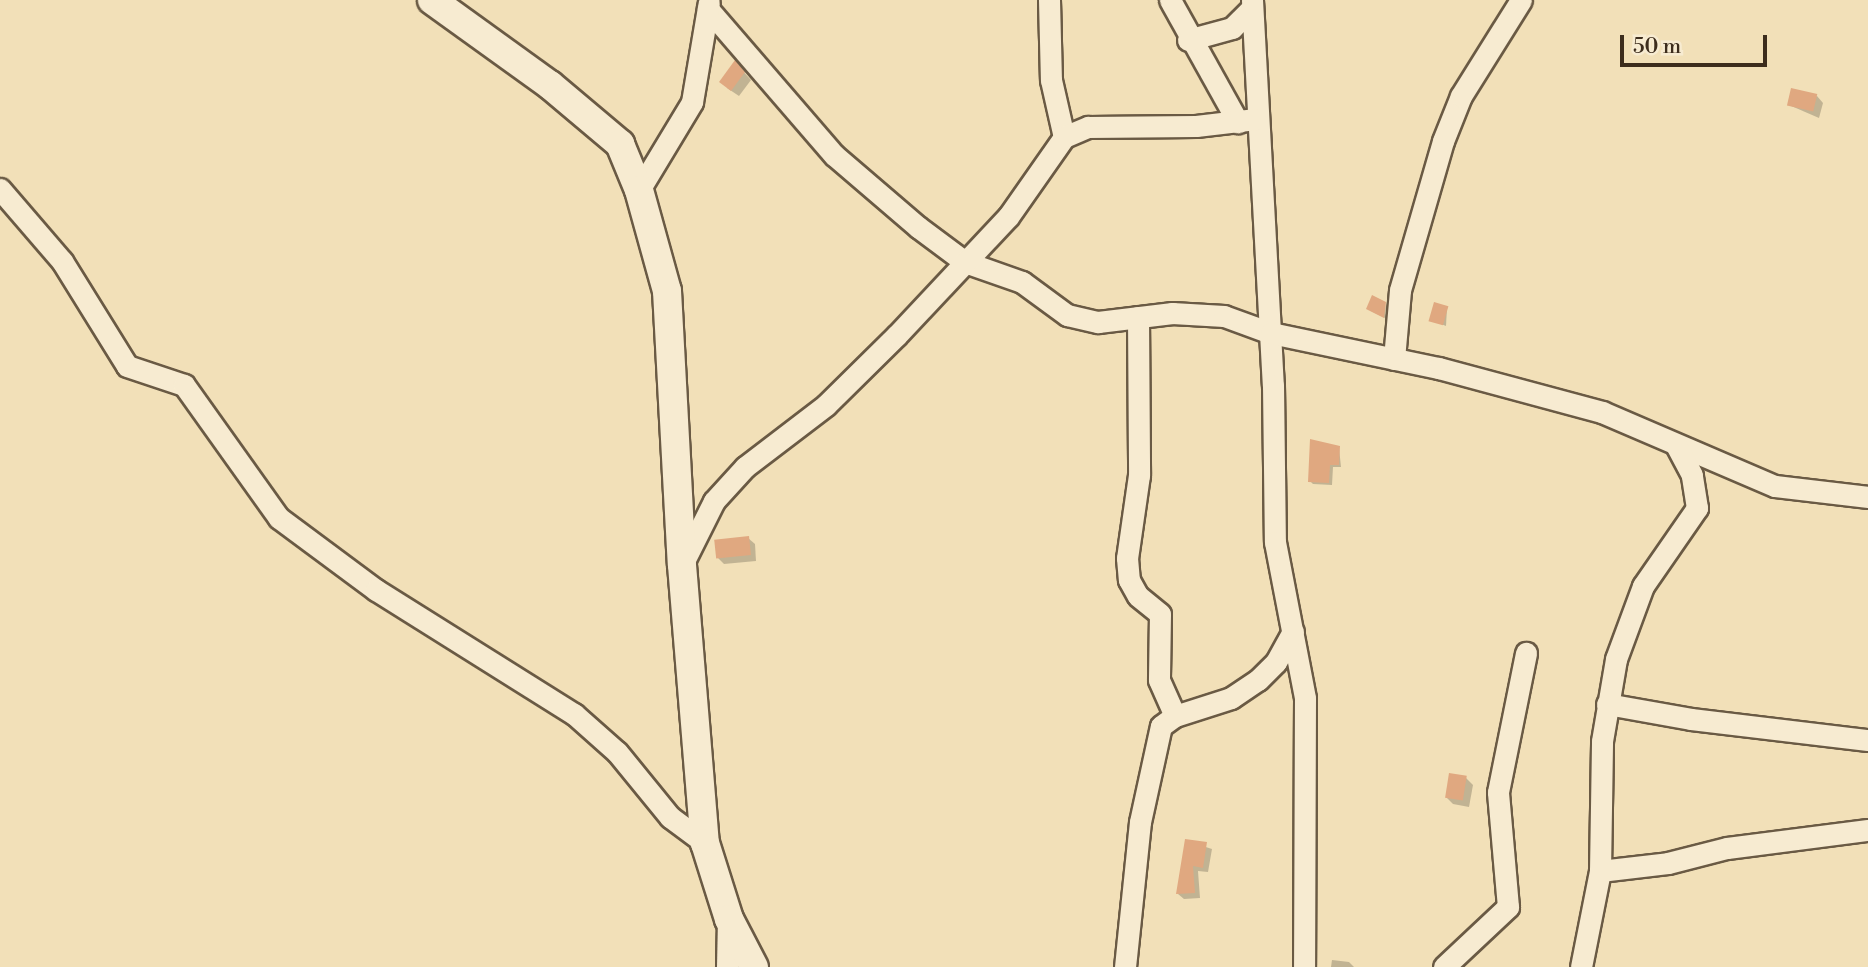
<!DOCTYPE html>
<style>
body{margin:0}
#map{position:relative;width:1868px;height:967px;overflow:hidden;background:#f2e0b8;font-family:"Libre Bodoni",serif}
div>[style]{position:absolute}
.shadow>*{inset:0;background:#0003}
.building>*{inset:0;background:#e0a880;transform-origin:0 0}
.roads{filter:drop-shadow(2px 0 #6a5a44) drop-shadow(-2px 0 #6a5a44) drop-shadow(0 2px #6a5a44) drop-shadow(0 -2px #6a5a44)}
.street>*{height:21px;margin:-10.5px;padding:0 10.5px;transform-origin:10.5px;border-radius:10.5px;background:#f7ebd1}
.secondary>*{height:28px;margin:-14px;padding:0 14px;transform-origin:14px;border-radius:14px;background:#f7ebd1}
span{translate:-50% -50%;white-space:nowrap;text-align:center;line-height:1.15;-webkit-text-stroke:5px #f7ebd1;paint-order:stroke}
.scale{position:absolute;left:1620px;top:35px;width:147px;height:32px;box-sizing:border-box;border:4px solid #3d2d1d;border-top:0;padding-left:9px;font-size:21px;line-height:24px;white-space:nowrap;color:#3d2d1d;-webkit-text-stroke:5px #f7ebd1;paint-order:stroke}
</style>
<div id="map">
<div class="shadow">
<div style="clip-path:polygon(741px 69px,751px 80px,739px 96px,727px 88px)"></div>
<div style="clip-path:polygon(1817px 96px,1823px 103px,1819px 118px,1789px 105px)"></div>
<div style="clip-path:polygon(1385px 303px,1387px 319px,1371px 311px)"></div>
<div style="clip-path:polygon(1447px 308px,1446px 326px,1431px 320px)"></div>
<div style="clip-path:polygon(1339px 448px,1341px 467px,1333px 467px,1332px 485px,1313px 484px,1310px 481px)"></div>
<div style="clip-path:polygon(748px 538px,755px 544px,756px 561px,724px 564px,717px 557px)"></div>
<div style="clip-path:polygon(1466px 778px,1473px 785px,1469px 807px,1453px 804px,1447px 798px)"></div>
<div style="clip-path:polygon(1187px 841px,1212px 849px,1208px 872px,1198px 871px,1200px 898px,1184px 899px,1178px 894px)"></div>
<div style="clip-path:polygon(1332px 960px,1349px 962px,1354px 967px,1331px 967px)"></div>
</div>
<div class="building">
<div style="clip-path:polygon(735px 60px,745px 72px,731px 91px,719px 82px)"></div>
<div style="left:1791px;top:88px;width:27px;height:18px;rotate:13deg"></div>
<div style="clip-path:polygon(1372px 295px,1386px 302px,1384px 318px,1366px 309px)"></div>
<div style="left:1434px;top:302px;width:15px;height:20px;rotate:16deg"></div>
<div style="clip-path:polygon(1310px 439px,1340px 446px,1339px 465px,1330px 465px,1329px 483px,1308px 482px)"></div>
<div style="left:749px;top:536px;width:19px;height:35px;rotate:84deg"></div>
<div style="left:1449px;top:773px;width:18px;height:25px;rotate:9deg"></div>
<div style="clip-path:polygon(1185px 839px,1207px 842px,1203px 868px,1193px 866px,1195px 893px,1176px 894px)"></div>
</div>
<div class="roads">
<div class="street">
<div style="left:1049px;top:0;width:80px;rotate:88.6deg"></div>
<div style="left:1051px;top:80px;width:58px;rotate:77.2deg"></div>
<div style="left:1170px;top:0;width:140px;rotate:60.9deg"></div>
<div style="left:1252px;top:0;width:386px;rotate:86.9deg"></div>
<div style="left:1273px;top:385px;width:157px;rotate:89.3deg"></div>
<div style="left:1275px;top:542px;width:159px;rotate:79.1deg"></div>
<div style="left:1305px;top:698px;width:269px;rotate:90.2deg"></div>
<div style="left:708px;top:9px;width:193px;rotate:49.2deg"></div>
<div style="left:834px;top:155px;width:111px;rotate:40.6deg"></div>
<div style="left:918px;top:227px;width:59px;rotate:36.7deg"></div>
<div style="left:965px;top:262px;width:60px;rotate:19.3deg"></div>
<div style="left:1022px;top:282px;width:56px;rotate:36.3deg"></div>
<div style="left:1067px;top:315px;width:32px;rotate:13deg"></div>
<div style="left:1098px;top:322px;width:75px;rotate:-6.9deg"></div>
<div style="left:1172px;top:313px;width:52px;rotate:3.3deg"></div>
<div style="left:1224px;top:316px;width:50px;rotate:19.9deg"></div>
<div style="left:1271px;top:333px;width:172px;rotate:11.8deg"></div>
<div style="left:1439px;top:368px;width:169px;rotate:15.1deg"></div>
<div style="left:1602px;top:412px;width:188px;rotate:23.2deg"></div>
<div style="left:1775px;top:486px;width:94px;rotate:6.7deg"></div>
<div style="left:1188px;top:40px;width:46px;rotate:-15.3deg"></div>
<div style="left:1232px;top:28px;width:28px;rotate:-45deg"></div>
<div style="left:0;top:189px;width:95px;rotate:49.3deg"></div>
<div style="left:62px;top:261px;width:123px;rotate:58.2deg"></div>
<div style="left:127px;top:366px;width:60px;rotate:18.4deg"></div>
<div style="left:184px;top:385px;width:163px;rotate:54.5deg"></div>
<div style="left:279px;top:518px;width:121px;rotate:36.6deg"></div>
<div style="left:376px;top:590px;width:234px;rotate:32.1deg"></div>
<div style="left:574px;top:714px;width:57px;rotate:41.5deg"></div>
<div style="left:617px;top:752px;width:84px;rotate:50.8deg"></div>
<div style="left:670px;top:817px;width:44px;rotate:36.6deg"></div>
<div style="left:639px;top:190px;width:103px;rotate:-58.9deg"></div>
<div style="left:692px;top:102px;width:101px;rotate:-80.4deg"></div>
<div style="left:1138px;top:317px;width:158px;rotate:89.6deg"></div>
<div style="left:1139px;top:475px;width:84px;rotate:98.2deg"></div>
<div style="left:1127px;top:558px;width:22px;rotate:85deg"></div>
<div style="left:1129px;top:580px;width:18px;rotate:61deg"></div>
<div style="left:1138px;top:596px;width:28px;rotate:39deg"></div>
<div style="left:1160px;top:614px;width:66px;rotate:90.9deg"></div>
<div style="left:1159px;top:680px;width:39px;rotate:66deg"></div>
<div style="left:1394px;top:359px;width:69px;rotate:-85deg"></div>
<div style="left:1400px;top:290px;width:155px;rotate:-73.9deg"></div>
<div style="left:1443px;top:141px;width:48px;rotate:-68.2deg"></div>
<div style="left:1461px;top:96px;width:113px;rotate:-58deg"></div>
<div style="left:683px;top:563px;width:69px;rotate:-63.4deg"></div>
<div style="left:714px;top:501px;width:46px;rotate:-47.6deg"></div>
<div style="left:745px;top:467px;width:102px;rotate:-37.4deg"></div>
<div style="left:826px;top:405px;width:100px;rotate:-44.6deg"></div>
<div style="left:897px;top:335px;width:162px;rotate:-46.8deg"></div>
<div style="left:1008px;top:217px;width:98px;rotate:-55deg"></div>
<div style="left:1064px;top:137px;width:26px;rotate:-23deg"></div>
<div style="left:1088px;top:127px;width:108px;rotate:-0.5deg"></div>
<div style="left:1196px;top:126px;width:60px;rotate:-6.7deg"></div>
<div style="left:1607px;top:704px;width:85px;rotate:10.1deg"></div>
<div style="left:1691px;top:719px;width:178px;rotate:6.8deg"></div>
<div style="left:1600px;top:871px;width:68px;rotate:-6.7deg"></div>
<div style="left:1668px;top:863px;width:61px;rotate:-14.3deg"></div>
<div style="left:1727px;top:848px;width:142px;rotate:-7.3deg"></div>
<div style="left:727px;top:967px;width:47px;rotate:-88.8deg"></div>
<div style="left:1125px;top:967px;width:146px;rotate:-84.1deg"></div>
<div style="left:1140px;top:822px;width:98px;rotate:-77.7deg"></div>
<div style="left:1161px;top:726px;width:17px;rotate:-36deg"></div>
<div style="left:1175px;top:716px;width:59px;rotate:-17.8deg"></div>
<div style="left:1231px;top:698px;width:32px;rotate:-34deg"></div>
<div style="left:1258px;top:680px;width:25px;rotate:-45deg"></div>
<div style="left:1276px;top:662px;width:35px;rotate:-61deg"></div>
<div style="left:1444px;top:967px;width:88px;rotate:-43.2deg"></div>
<div style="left:1508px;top:907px;width:115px;rotate:-95deg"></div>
<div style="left:1498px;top:792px;width:142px;rotate:-78.6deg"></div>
<div style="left:1581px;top:967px;width:98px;rotate:-78.8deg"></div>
<div style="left:1600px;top:871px;width:130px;rotate:-89.1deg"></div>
<div style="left:1602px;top:741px;width:83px;rotate:-80.3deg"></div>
<div style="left:1616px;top:659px;width:78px;rotate:-69.7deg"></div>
<div style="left:1643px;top:586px;width:95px;rotate:-55.3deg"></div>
<div style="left:1697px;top:508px;width:33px;rotate:-99deg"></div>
<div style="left:1692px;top:475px;width:32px;rotate:-118deg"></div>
</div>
<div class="secondary">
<div style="left:432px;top:0;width:145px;rotate:35.8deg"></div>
<div style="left:550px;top:85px;width:92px;rotate:40.1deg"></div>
<div style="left:620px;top:144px;width:50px;rotate:67.6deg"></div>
<div style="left:639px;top:190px;width:105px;rotate:74.5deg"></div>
<div style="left:667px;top:291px;width:274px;rotate:86.9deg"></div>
<div style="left:682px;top:565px;width:279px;rotate:85.3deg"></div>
<div style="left:705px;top:843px;width:80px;rotate:72.5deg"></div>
<div style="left:729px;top:919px;width:54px;rotate:62.5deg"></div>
</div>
</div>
<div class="scale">50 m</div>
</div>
